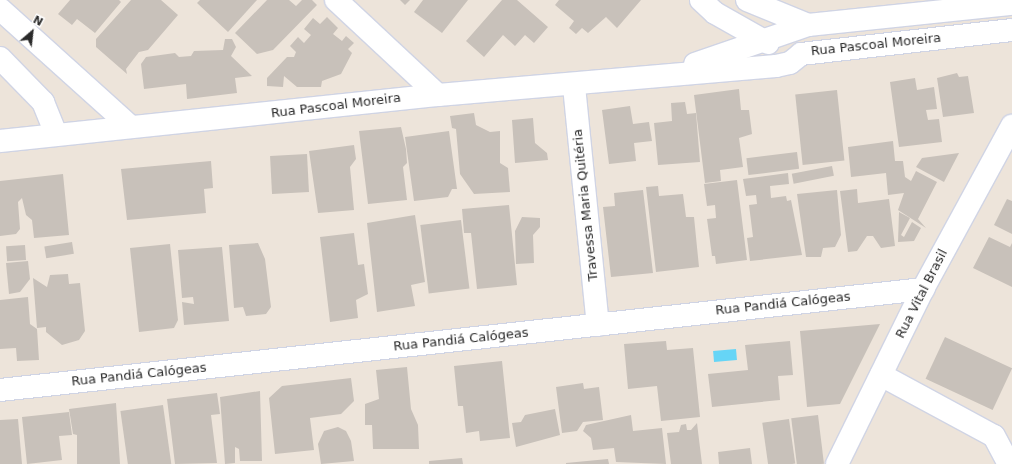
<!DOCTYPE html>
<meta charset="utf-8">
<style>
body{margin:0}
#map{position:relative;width:1012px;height:464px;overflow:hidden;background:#ede4da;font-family:"DejaVu Sans",sans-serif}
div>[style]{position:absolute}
.water>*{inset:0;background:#66d5f6;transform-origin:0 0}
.building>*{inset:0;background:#c8c1ba;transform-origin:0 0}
.roads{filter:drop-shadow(1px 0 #d0d4e4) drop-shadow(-1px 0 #d0d4e4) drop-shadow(0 1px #d0d4e4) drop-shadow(0 -1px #d0d4e4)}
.minor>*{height:22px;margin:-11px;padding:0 11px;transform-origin:11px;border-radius:11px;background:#fff}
span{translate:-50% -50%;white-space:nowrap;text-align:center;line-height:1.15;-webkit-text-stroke:3px #fff;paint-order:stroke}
.street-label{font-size:13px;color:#2a2a2a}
.north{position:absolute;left:12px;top:12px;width:40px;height:40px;-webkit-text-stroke:3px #fff;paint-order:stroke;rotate:28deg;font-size:11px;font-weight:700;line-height:16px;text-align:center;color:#2a2a2a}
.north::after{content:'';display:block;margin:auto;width:14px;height:18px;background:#2a2a2a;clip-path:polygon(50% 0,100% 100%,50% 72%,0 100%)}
</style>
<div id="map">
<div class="water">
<div style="left:736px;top:349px;width:11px;height:23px;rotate:85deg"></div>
</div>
<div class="building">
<div style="clip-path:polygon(70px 0,119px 0,121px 2px,95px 33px,77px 19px,72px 25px,58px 14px)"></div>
<div style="clip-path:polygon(131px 0,161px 0,178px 15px,148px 50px,139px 52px,126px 69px,127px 74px,96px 47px,96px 39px)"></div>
<div style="clip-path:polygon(200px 0,257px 0,228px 32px,197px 3px)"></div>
<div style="clip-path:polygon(267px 0,289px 0,296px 6px,302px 0,312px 0,317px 5px,273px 50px,257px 54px,235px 33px)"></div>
<div style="clip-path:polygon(400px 0,410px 0,405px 5px)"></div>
<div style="clip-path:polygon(423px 0,468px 0,442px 33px,414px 12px)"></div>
<div style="clip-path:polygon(502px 0,517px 0,548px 27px,534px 43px,525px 35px,515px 46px,503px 35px,484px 57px,466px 41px)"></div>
<div style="clip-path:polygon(559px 0,641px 0,617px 28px,606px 17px,588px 33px,582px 28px,576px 34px,569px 28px,574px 21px,555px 5px)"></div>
<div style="clip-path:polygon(327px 17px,338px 28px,333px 34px,342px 41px,346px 36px,354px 43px,348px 49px,352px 53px,341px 74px,322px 81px,321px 87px,297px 87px,284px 76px,283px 87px,267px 86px,267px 78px,287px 57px,294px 57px,296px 52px,290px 46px,298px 37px,304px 43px,311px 35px,304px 29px,313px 18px,320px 24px)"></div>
<div style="clip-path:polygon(225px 39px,232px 39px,236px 47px,231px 56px,252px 76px,235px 78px,237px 93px,187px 99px,186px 84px,144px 89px,141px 64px,146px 57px,175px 53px,179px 57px,191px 56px,194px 51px,223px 50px)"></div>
<div style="clip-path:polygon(957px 73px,959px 77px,968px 76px,974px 113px,943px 117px,937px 78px)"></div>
<div style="clip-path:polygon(915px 78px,917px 90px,934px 87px,937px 109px,926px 110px,928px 120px,939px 119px,942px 142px,899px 147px,890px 82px)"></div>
<div style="clip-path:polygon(739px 89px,741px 110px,749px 110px,752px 134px,739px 138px,743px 167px,720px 170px,721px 181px,705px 183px,694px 95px)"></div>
<div style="left:837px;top:90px;width:71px;height:42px;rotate:84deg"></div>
<div style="clip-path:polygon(685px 102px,687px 114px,696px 113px,700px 162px,658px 165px,654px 123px,672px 121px,671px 103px)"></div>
<div style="clip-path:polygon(630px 106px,633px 124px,649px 122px,652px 141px,634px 143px,636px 161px,609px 164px,602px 110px)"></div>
<div style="clip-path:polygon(474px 113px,476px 125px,490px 132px,500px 131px,500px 163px,508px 168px,510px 192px,474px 194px,460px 174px,456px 129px,452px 128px,450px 116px)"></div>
<div style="clip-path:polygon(533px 118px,535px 143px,547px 153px,548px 160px,515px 163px,512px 120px)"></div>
<div style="clip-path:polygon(401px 127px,406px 149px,407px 163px,403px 167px,407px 200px,368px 204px,359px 131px)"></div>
<div style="clip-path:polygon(449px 131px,457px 189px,452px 189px,448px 197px,414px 201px,405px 137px)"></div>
<div style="clip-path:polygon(893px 141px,895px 161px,903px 161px,905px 177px,911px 181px,916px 171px,937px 182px,918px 219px,926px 228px,898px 210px,904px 193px,888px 195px,886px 173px,851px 177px,848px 147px)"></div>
<div style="clip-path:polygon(354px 145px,356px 159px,350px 167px,354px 210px,318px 213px,309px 151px)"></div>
<div style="left:797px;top:152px;width:17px;height:51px;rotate:83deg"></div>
<div style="clip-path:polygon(959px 153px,944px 182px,916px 167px,922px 158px)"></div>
<div style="left:307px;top:154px;width:38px;height:37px;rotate:87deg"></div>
<div style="clip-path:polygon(211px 161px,213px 188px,204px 189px,206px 213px,127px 220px,121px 169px)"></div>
<div style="left:832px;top:166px;width:10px;height:41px;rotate:79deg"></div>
<div style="clip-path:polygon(788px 173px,789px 184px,770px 186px,771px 198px,786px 196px,787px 201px,791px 200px,802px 255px,750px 261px,747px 238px,753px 237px,749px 205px,757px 204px,756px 195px,746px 196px,743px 179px)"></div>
<div style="clip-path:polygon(63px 174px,69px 235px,34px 238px,32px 220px,26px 215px,22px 198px,18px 202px,20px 229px,16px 234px,0 236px,0 181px)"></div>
<div style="clip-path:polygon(737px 180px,747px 260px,716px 264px,715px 256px,712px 256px,707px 219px,716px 218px,715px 205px,707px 206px,704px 184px)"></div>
<div style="clip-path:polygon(658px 186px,659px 196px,683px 194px,686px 217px,694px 217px,699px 267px,656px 272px,646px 187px)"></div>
<div style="clip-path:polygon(857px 189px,858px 203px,889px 199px,895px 246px,881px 248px,873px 236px,867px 236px,857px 251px,848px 252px,840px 191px)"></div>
<div style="clip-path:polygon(643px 190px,653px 273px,611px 277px,603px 207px,615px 206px,614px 193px)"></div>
<div style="clip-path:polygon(837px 190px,841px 235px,835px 247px,823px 248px,821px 257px,806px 257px,797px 194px)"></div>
<div style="clip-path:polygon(1007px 199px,1012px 201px,1012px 234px,994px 225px)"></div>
<div style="clip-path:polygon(509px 205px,517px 285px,477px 289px,471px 233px,464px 233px,462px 209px)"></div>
<div style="clip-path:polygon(899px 212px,910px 218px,901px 235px,904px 237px,912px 222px,921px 228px,914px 241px,898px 242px)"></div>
<div style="clip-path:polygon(415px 215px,425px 282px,411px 285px,415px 306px,377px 312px,367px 223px)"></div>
<div style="clip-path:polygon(522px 217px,540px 218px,540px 227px,533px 235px,534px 263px,516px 264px,515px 231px)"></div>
<div style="left:461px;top:220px;width:69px;height:41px;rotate:83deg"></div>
<div style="clip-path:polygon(354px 233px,358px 265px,364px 264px,368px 294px,356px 300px,358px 318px,330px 322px,320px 237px)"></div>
<div style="clip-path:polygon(989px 237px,1010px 247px,1012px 243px,1012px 287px,973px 268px)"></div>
<div style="left:72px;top:242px;width:12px;height:28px;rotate:81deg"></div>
<div style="clip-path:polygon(258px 243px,265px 259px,271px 307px,266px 314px,246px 316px,243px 307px,234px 308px,229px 245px)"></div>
<div style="clip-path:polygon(170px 244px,178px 320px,174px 328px,139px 332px,130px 248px)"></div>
<div style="left:25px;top:245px;width:15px;height:19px;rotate:86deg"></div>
<div style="clip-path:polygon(222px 247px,229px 321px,184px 325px,182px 302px,194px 304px,193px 297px,182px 298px,178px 250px)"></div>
<div style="clip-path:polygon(28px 261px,30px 279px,20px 292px,9px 294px,6px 263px)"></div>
<div style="clip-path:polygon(68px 274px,69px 284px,80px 283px,85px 331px,79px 340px,62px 345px,46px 332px,46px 327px,37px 328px,33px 278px,47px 287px,50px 275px)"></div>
<div style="clip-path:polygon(28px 297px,30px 324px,37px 329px,39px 360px,17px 361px,16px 348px,0 349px,0 300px)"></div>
<div style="clip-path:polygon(880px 324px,840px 404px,807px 407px,800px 331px)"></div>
<div style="left:945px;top:337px;width:74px;height:46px;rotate:25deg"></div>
<div style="clip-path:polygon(666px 341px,667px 350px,693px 348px,700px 417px,661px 421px,657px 386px,628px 389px,624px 344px)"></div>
<div style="clip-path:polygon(790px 341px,793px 375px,778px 376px,780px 400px,712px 407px,708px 374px,748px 370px,745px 345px)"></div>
<div style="clip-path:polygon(502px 361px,510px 438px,480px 441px,479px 431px,466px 433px,463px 406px,458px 406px,454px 366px)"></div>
<div style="clip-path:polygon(407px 367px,411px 409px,418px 425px,419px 449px,373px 449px,372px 425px,365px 425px,365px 404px,379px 399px,376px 370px)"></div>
<div style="clip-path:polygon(351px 378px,354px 401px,341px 414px,310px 418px,314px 450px,275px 454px,269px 398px,282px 386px)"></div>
<div style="clip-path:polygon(583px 383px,584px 389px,599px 387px,603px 420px,583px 422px,577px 431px,562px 433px,556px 387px)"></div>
<div style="clip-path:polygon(260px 391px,262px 461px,240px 461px,239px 449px,235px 447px,235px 463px,225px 464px,220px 397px)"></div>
<div style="clip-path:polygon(217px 393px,220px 414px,211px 415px,217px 463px,175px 464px,167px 399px)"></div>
<div style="clip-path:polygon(116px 403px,120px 464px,77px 464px,77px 435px,73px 434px,69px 409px)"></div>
<div style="left:163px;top:405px;width:60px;height:43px;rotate:82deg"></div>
<div style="clip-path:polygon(555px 409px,560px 435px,516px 447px,512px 423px,521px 422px,525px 415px)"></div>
<div style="clip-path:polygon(69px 412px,72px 435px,59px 436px,62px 460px,27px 464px,22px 417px)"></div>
<div style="clip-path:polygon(631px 415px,633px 431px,662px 428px,666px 464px,616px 462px,614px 448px,593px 450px,591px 438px,583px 431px,586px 425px)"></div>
<div style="left:818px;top:415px;width:49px;height:27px;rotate:83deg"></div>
<div style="clip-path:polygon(18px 419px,22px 464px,0 464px,0 420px)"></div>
<div style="left:789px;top:419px;width:45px;height:27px;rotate:82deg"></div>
<div style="clip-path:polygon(697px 423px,702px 464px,671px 464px,667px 433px,679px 432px,681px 425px,686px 424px,687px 430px,691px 430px)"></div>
<div style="clip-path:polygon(338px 427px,346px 431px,351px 441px,354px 461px,321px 464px,318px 444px,324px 431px)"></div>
<div style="clip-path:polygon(750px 448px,752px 464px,719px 464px,718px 452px)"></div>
<div style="clip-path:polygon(462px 458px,463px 464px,429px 464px,429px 461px)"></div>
<div style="clip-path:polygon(608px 459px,609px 464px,566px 464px,566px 463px)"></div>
</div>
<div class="roads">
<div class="minor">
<div style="left:336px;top:0;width:139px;rotate:43deg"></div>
<div style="left:701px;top:0;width:19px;rotate:43deg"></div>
<div style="left:715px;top:13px;width:61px;rotate:29.5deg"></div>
<div style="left:747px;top:0;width:66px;rotate:22.3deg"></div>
<div style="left:0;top:9px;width:175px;rotate:42deg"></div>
<div style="left:0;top:58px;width:62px;rotate:45.7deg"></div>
<div style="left:43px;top:102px;width:35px;rotate:68deg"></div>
<div style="left:695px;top:64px;width:120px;rotate:-19deg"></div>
<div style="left:808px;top:25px;width:205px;rotate:-5.9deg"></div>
<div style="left:574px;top:86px;width:240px;rotate:84.3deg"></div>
<div style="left:0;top:141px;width:440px;rotate:-6deg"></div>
<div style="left:438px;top:95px;width:339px;rotate:-4.9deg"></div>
<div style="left:776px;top:66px;width:14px;rotate:-12deg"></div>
<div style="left:790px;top:63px;width:14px;rotate:-39deg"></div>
<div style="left:801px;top:54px;width:212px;rotate:-6.5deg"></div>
<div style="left:881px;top:375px;width:128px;rotate:28.4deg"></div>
<div style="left:994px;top:436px;width:32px;rotate:62deg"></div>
<div style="left:0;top:390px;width:929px;rotate:-6.24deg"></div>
<div style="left:837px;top:464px;width:195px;rotate:-63.8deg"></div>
<div style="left:923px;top:289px;width:186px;rotate:-61.4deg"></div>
</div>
</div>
<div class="street-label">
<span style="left:876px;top:45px;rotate:-6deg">Rua Pascoal Moreira</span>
<span style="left:336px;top:106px;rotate:-7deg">Rua Pascoal Moreira</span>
<span style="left:586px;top:205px;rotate:-96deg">Travessa Maria Quitéria</span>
<span style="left:922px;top:294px;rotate:-63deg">Rua Vital Brasil</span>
<span style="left:783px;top:304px;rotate:-6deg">Rua Pandiá Calógeas</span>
<span style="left:461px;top:340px;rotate:-6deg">Rua Pandiá Calógeas</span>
<span style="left:139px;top:375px;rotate:-6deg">Rua Pandiá Calógeas</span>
</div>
<div class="north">N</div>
</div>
